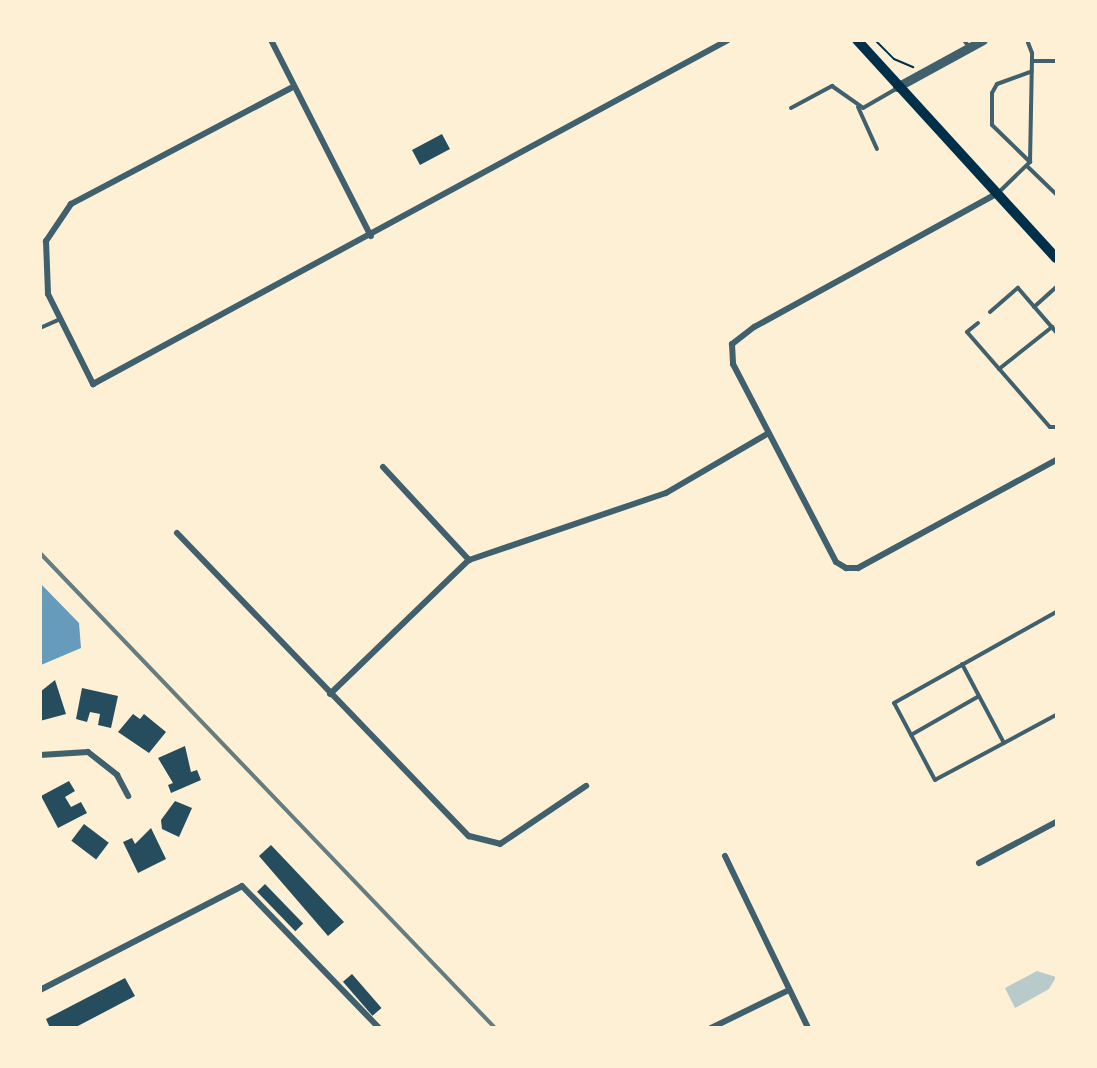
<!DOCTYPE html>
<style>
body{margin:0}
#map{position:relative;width:1097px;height:1068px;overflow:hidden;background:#fdf0d5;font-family:"Alegreya Sans",sans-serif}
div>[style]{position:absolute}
.green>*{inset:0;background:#b9caca}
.water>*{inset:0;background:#669bbc}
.building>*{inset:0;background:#264d5e;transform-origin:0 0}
.path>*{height:2px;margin:-1px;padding:0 1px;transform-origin:1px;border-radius:1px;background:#003049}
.service>*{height:4px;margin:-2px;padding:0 2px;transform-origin:2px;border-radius:2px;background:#3f606c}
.minor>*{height:6px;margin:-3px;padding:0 3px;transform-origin:3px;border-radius:3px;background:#3f606c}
.tertiary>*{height:9px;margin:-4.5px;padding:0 4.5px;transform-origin:4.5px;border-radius:4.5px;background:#3f606c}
.secondary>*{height:10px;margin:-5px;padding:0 5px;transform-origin:5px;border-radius:5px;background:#003049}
.rail>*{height:4px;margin:-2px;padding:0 2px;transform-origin:2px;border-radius:2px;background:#657d81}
span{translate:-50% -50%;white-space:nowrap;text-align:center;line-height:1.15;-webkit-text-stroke:4.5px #fdf0d5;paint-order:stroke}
.frame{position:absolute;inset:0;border:42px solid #fdf0d5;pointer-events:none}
</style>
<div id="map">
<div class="green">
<div style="clip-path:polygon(1037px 971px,1056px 977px,1049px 989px,1015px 1008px,1005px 988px)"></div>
</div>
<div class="water">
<div style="clip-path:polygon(40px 583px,79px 623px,81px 648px,41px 665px)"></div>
</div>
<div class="building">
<div style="left:442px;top:134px;width:17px;height:34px;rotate:62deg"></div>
<div style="clip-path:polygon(55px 680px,66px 714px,40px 721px,40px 692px)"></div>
<div style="clip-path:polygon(82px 688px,118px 696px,111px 728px,98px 725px,100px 714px,90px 712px,87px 722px,76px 719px)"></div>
<div style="clip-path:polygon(133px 714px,140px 719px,144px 714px,166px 732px,149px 753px,118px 732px)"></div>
<div style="clip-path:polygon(185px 746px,191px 772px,197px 770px,201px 780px,171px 793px,168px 785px,173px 783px,158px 758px)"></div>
<div style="clip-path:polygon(69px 781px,75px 791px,65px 797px,71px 807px,81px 802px,87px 813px,58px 828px,41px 796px)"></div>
<div style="clip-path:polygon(175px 801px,192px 808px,179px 837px,162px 829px,161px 820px)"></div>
<div style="left:84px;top:824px;width:31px;height:21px;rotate:37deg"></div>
<div style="clip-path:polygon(151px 828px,166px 859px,138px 873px,123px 842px,132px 838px,135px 844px)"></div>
<div style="clip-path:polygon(271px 845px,344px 922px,328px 936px,259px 856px)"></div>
<div style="left:265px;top:884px;width:55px;height:11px;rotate:46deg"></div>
<div style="left:352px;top:974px;width:45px;height:12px;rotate:49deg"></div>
<div style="clip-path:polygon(125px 978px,135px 996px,74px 1028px,50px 1028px,46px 1019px)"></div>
</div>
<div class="path">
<div style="left:875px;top:40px;width:27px;rotate:45deg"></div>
<div style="left:894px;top:59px;width:21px;rotate:23deg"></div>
</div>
<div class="service">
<div style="left:964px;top:40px;width:9px;rotate:54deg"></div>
<div style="left:1032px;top:61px;width:24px"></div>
<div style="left:858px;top:107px;width:46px;rotate:65.7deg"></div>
<div style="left:791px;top:108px;width:47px;rotate:-28.2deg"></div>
<div style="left:832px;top:86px;width:38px;rotate:35deg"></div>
<div style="left:863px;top:108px;width:39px;rotate:-30deg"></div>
<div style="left:1030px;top:162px;width:53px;rotate:-135.8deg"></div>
<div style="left:992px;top:125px;width:32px;rotate:-90deg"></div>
<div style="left:992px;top:93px;width:10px;rotate:-61deg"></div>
<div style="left:997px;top:84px;width:37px;rotate:-20deg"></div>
<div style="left:1028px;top:167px;width:39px;rotate:44deg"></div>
<div style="left:998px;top:193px;width:45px;rotate:-44.1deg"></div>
<div style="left:1030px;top:162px;width:109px;rotate:-88.9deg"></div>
<div style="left:1032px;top:53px;width:14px;rotate:-111deg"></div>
<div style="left:1034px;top:307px;width:30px;rotate:-42deg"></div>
<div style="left:990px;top:312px;width:37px;rotate:-41deg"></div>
<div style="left:1018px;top:288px;width:58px;rotate:49.2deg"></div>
<div style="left:978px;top:323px;width:14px;rotate:141deg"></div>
<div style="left:967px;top:332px;width:126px;rotate:48.9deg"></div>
<div style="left:1050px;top:427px;width:6px"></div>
<div style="left:40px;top:328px;width:22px;rotate:-24deg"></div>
<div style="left:999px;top:369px;width:68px;rotate:-38.4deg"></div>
<div style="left:962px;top:664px;width:89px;rotate:62deg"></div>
<div style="left:1004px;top:743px;width:59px;rotate:-28.3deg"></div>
<div style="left:911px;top:735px;width:78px;rotate:-29.8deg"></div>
<div style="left:1004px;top:743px;width:78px;rotate:151.8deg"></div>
<div style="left:935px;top:780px;width:87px;rotate:-118deg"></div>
<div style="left:894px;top:703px;width:186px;rotate:-29.3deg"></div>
</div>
<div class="minor">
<div style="left:271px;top:40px;width:220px;rotate:63deg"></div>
<div style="left:291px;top:88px;width:249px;rotate:152.2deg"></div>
<div style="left:71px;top:204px;width:45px;rotate:124deg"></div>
<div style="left:46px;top:241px;width:53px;rotate:87.8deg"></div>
<div style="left:48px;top:294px;width:101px;rotate:63.4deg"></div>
<div style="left:93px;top:384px;width:722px;rotate:-28.45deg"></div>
<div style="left:998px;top:193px;width:278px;rotate:151.2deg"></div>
<div style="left:754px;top:327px;width:28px;rotate:142deg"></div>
<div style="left:732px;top:344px;width:20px;rotate:87deg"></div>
<div style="left:733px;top:364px;width:223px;rotate:62.5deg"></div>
<div style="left:836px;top:562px;width:12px;rotate:31deg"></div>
<div style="left:846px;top:568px;width:12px"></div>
<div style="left:858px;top:568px;width:226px;rotate:-28.6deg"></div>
<div style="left:383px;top:467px;width:127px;rotate:47.2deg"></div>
<div style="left:177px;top:533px;width:421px;rotate:46.1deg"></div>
<div style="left:469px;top:836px;width:32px;rotate:14deg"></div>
<div style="left:500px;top:844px;width:104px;rotate:-34deg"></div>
<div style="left:330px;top:694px;width:193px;rotate:-44deg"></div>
<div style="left:469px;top:560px;width:208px;rotate:-18.8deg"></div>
<div style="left:666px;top:493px;width:117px;rotate:-30.3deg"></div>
<div style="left:40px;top:755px;width:48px;rotate:-3.6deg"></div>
<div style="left:88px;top:752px;width:37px;rotate:38deg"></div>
<div style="left:117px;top:775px;width:24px;rotate:62deg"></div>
<div style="left:725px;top:856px;width:191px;rotate:64.2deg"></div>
<div style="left:979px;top:863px;width:87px;rotate:-28deg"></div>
<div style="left:40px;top:990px;width:227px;rotate:-27.2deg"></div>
<div style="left:242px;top:886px;width:197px;rotate:46deg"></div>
<div style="left:711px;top:1028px;width:87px;rotate:-26deg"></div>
</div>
<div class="tertiary">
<div style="left:897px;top:87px;width:98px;rotate:-28.7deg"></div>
</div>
<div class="secondary">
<div style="left:857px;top:40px;width:295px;rotate:47.6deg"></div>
</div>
<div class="rail">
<div style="left:40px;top:553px;width:658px;rotate:46.23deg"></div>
</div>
<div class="frame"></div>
</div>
